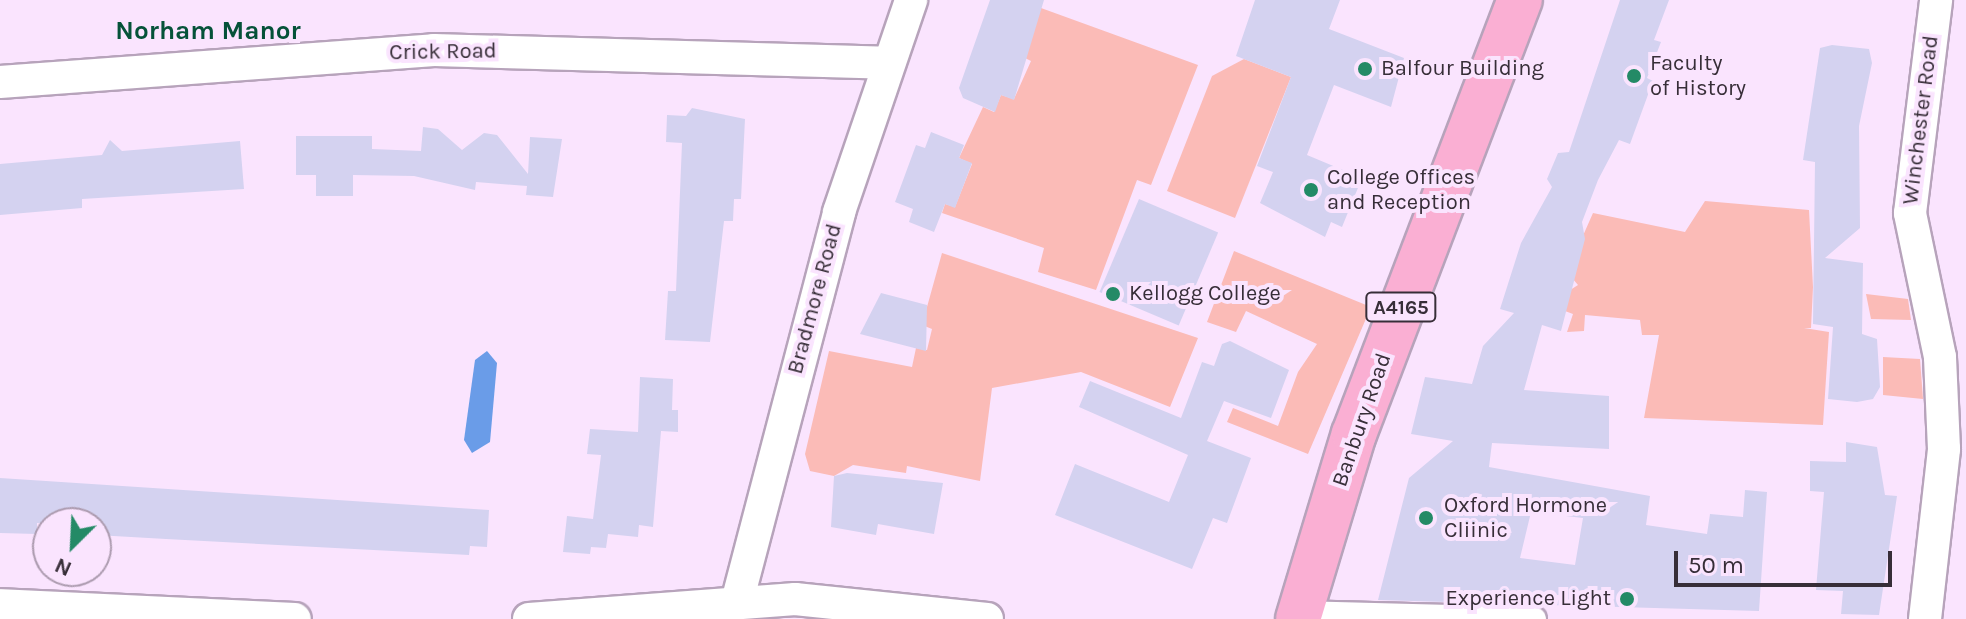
<!DOCTYPE html>
<style>
body{margin:0}
#map{position:relative;width:1966px;height:619px;overflow:hidden;background:#fae4fe;font-family:Karla,sans-serif}
div>[style]{position:absolute}
.green>*{inset:0;background:#fbbbb7}
.water>*{inset:0;background:#6a9ce8}
.building>*{inset:0;background:#d4d2f0;transform-origin:0 0}
.roads{filter:drop-shadow(2px 0 #b7a3bb) drop-shadow(-2px 0 #b7a3bb) drop-shadow(0 2px #b7a3bb) drop-shadow(0 -2px #b7a3bb)}
.pedestrian>*{height:24px;margin:-12px;padding:0 12px;transform-origin:12px;border-radius:12px;background:#fff}
.minor>*{height:32px;margin:-16px;padding:0 16px;transform-origin:16px;border-radius:16px;background:#fff}
.primary>*{height:44px;margin:-22px;padding:0 22px;transform-origin:22px;border-radius:22px;background:#faafd3}
.dots>*{width:22px;height:22px;translate:-50% -50%;box-sizing:border-box;border:4px solid #fae4fe;border-radius:50%}
span{translate:-50% -50%;white-space:nowrap;text-align:center;line-height:1.15;-webkit-text-stroke:8px #fae4fe;paint-order:stroke}
.shield-label span{padding:2px 6px;background:#fae4fe;border:2px solid;border-radius:6px;-webkit-text-stroke-width:0}
.shield-label{font-size:20px;color:#372e38;font-weight:700}
.street-label{font-size:22px;color:#372e38}
.poi-label{font-size:22px;color:#372e38}
.left{translate:0 -50%;text-align:left}
.right{translate:-100% -50%;text-align:right}
.quarter-label{font-size:26px;color:#055239;font-weight:700}
.north{position:absolute;left:32px;top:507px;width:80px;height:80px;box-sizing:border-box;background:#fae4fe;border:2px solid #ac9baf;border-radius:50%;rotate:204deg;font-size:22px;font-weight:700;line-height:32px;text-align:center;color:#372e38}
.north::after{content:'';display:block;margin:auto;width:28px;height:36px;background:#248a66;clip-path:polygon(50% 0,100% 100%,50% 72%,0 100%)}
.scale{position:absolute;left:1674px;top:551px;width:218px;height:36px;box-sizing:border-box;border:4px solid #372e38;border-top:0;padding-left:10px;font-size:24px;line-height:28px;white-space:nowrap;color:#372e38;-webkit-text-stroke:6px #fae4fe;paint-order:stroke}
</style>
<div id="map">
<div class="green">
<div style="clip-path:polygon(1041px 8px,1198px 65px,1151px 185px,1137px 180px,1096px 290px,1038px 272px,1044px 248px,942px 213px,945px 204px,955px 207px,972px 164px,959px 158px,983px 107px,994px 112px,1001px 95px,1014px 99px,1031px 61px,1023px 57px)"></div>
<div style="clip-path:polygon(1244px 59px,1291px 77px,1235px 218px,1167px 191px,1212px 76px)"></div>
<div style="clip-path:polygon(1705px 201px,1809px 210px,1813px 287px,1811px 328px,1804px 328px,1829px 332px,1823px 425px,1644px 418px,1659px 335px,1642px 335px,1640px 320px,1585px 315px,1584px 331px,1567px 332px,1573px 314px,1565px 311px,1564px 294px,1578px 285px,1567px 272px,1593px 213px,1685px 232px)"></div>
<div style="clip-path:polygon(1234px 251px,1371px 307px,1308px 454px,1227px 422px,1233px 408px,1278px 426px,1298px 372px,1317px 344px,1246px 311px,1236px 332px,1207px 322px)"></div>
<div style="clip-path:polygon(942px 253px,1198px 338px,1170px 407px,1081px 372px,992px 388px,980px 481px,907px 466px,906px 473px,853px 465px,834px 476px,810px 471px,805px 454px,829px 351px,912px 367px,916px 348px,927px 350px,932px 329px,922px 325px)"></div>
<div style="clip-path:polygon(1866px 294px,1908px 299px,1911px 320px,1871px 319px)"></div>
<div style="clip-path:polygon(1883px 357px,1920px 359px,1923px 399px,1883px 395px)"></div>
</div>
<div class="water">
<div style="clip-path:polygon(487px 351px,497px 363px,490px 442px,472px 453px,464px 440px,475px 360px)"></div>
</div>
<div class="building">
<div style="clip-path:polygon(990px 0,1044px 0,1014px 100px,1001px 95px,995px 112px,963px 98px,959px 88px)"></div>
<div style="clip-path:polygon(1255px 0,1340px 0,1329px 29px,1404px 58px,1391px 107px,1334px 85px,1307px 155px,1362px 178px,1342px 227px,1331px 222px,1325px 237px,1260px 203px,1273px 172px,1257px 166px,1291px 77px,1236px 56px)"></div>
<div style="clip-path:polygon(evenodd,1620px 0,1669px 0,1654px 40px,1661px 42px,1647px 78px,1653px 81px,1630px 144px,1619px 140px,1598px 180px,1582px 222px,1585px 239px,1561px 331px,1542px 325px,1524px 390px,1609px 396px,1609px 449px,1492px 443px,1489px 467px,1650px 496px,1646px 525px,1707px 534px,1710px 514px,1743px 517px,1745px 490px,1767px 492px,1759px 611px,1378px 600px,1409px 478px,1453px 441px,1411px 434px,1425px 377px,1472px 384px,1483px 346px,1514px 313px,1500px 309px,1521px 243px,1552px 187px,1547px 179px,1558px 153px,1569px 152px,1620px 0,1531px 512px,1583px 518px,1575px 565px,1520px 558px,1531px 512px)"></div>
<div style="clip-path:polygon(1832px 45px,1869px 49px,1872px 63px,1859px 126px,1860px 228px,1825px 258px,1863px 263px,1862px 334px,1877px 339px,1880px 387px,1873px 399px,1857px 402px,1828px 399px,1833px 327px,1813px 324px,1815px 162px,1803px 160px,1820px 48px)"></div>
<div style="clip-path:polygon(692px 108px,745px 119px,741px 199px,734px 199px,733px 221px,724px 221px,710px 342px,665px 340px,668px 291px,676px 291px,682px 143px,666px 142px,667px 115px,686px 116px)"></div>
<div style="clip-path:polygon(423px 127px,438px 129px,462px 150px,484px 133px,497px 135px,528px 174px,530px 137px,562px 139px,553px 197px,526px 195px,527px 186px,476px 182px,475px 190px,414px 176px,353px 175px,353px 196px,316px 196px,316px 175px,296px 175px,296px 136px,372px 136px,372px 149px,421px 151px)"></div>
<div style="clip-path:polygon(931px 132px,964px 145px,959px 158px,972px 163px,955px 208px,945px 204px,934px 232px,909px 222px,913px 209px,895px 202px,916px 145px,925px 148px)"></div>
<div style="clip-path:polygon(110px 140px,122px 151px,240px 141px,244px 189px,82px 199px,82px 208px,0 215px,0 164px,102px 155px)"></div>
<div style="left:1139px;top:199px;width:86px;height:101px;rotate:23deg"></div>
<div style="clip-path:polygon(881px 293px,927px 305px,926px 351px,860px 334px)"></div>
<div style="clip-path:polygon(1230px 341px,1289px 370px,1271px 418px,1224px 401px,1207px 441px,1251px 458px,1227px 523px,1213px 518px,1192px 569px,1055px 515px,1075px 464px,1169px 502px,1188px 455px,1079px 407px,1090px 381px,1181px 418px,1202px 362px,1214px 366px,1222px 344px)"></div>
<div style="clip-path:polygon(640px 377px,673px 379px,672px 410px,678px 410px,678px 432px,661px 431px,653px 527px,639px 525px,638px 537px,608px 534px,606px 548px,591px 547px,590px 554px,563px 552px,567px 516px,593px 519px,601px 455px,587px 454px,590px 429px,638px 432px)"></div>
<div style="clip-path:polygon(1846px 442px,1877px 447px,1885px 495px,1897px 496px,1879px 615px,1841px 614px,1843px 591px,1816px 590px,1824px 492px,1810px 491px,1810px 461px,1846px 462px)"></div>
<div style="clip-path:polygon(847px 473px,943px 483px,934px 534px,878px 524px,876px 535px,831px 527px,834px 476px)"></div>
<div style="clip-path:polygon(0 478px,489px 510px,487px 547px,470px 546px,469px 555px,166px 539px,96px 535px,96px 523px,37px 523px,37px 534px,0 533px)"></div>
</div>
<div class="roads">
<div class="pedestrian">
<div style="left:1300px;top:613px;width:234px;rotate:1.5deg"></div>
</div>
<div class="minor">
<div style="left:0;top:82px;width:435px;rotate:-4.2deg"></div>
<div style="left:434px;top:50px;width:453px;rotate:1.6deg"></div>
<div style="left:737px;top:602px;width:403px;rotate:-75.3deg"></div>
<div style="left:839px;top:212px;width:224px;rotate:-71.2deg"></div>
<div style="left:0;top:605px;width:295px;rotate:2.7deg"></div>
<div style="left:529px;top:619px;width:267px;rotate:-4.3deg"></div>
<div style="left:795px;top:599px;width:193px;rotate:5.9deg"></div>
<div style="left:1925px;top:619px;width:171px;rotate:-83.6deg"></div>
<div style="left:1944px;top:449px;width:92px;rotate:-92.5deg"></div>
<div style="left:1940px;top:357px;width:147px;rotate:-101.8deg"></div>
<div style="left:1910px;top:213px;width:215px;rotate:-83deg"></div>
</div>
<div class="primary">
<div style="left:1298px;top:619px;width:193px;rotate:-73.2deg"></div>
<div style="left:1354px;top:434px;width:465px;rotate:-69.1deg"></div>
</div>
</div>
<div class="dots">
<div style="left:1365px;top:69px;background:#248a66"></div>
<div style="left:1634px;top:76px;background:#248a66"></div>
<div style="left:1311px;top:190px;background:#248a66"></div>
<div style="left:1113px;top:294px;background:#248a66"></div>
<div style="left:1426px;top:518px;background:#248a66"></div>
<div style="left:1627px;top:599px;background:#248a66"></div>
</div>
<div class="shield-label">
<span style="left:1401px;top:307px">A4165</span>
</div>
<div class="street-label">
<span style="left:443px;top:52px;rotate:-1deg">Crick Road</span>
<span style="left:1921px;top:120px;rotate:-83deg">Winchester Road</span>
<span style="left:815px;top:299px;rotate:-75deg">Bradmore Road</span>
<span style="left:1362px;top:420px;rotate:-71deg">Banbury Road</span>
</div>
<div class="poi-label">
<span class="left" style="left:1650px;top:76px">Faculty<br>of History</span>
<span class="left" style="left:1381px;top:69px">Balfour Building</span>
<span class="left" style="left:1327px;top:190px">College Offices<br>and Reception</span>
<span class="left" style="left:1129px;top:294px">Kellogg College</span>
<span class="left" style="left:1444px;top:518px">Oxford Hormone<br>Cliinic</span>
<span class="right" style="left:1611px;top:599px">Experience Light</span>
</div>
<div class="quarter-label">
<span style="left:208px;top:31px">Norham Manor</span>
</div>
<div class="north">N</div>
<div class="scale">50 m</div>
</div>
